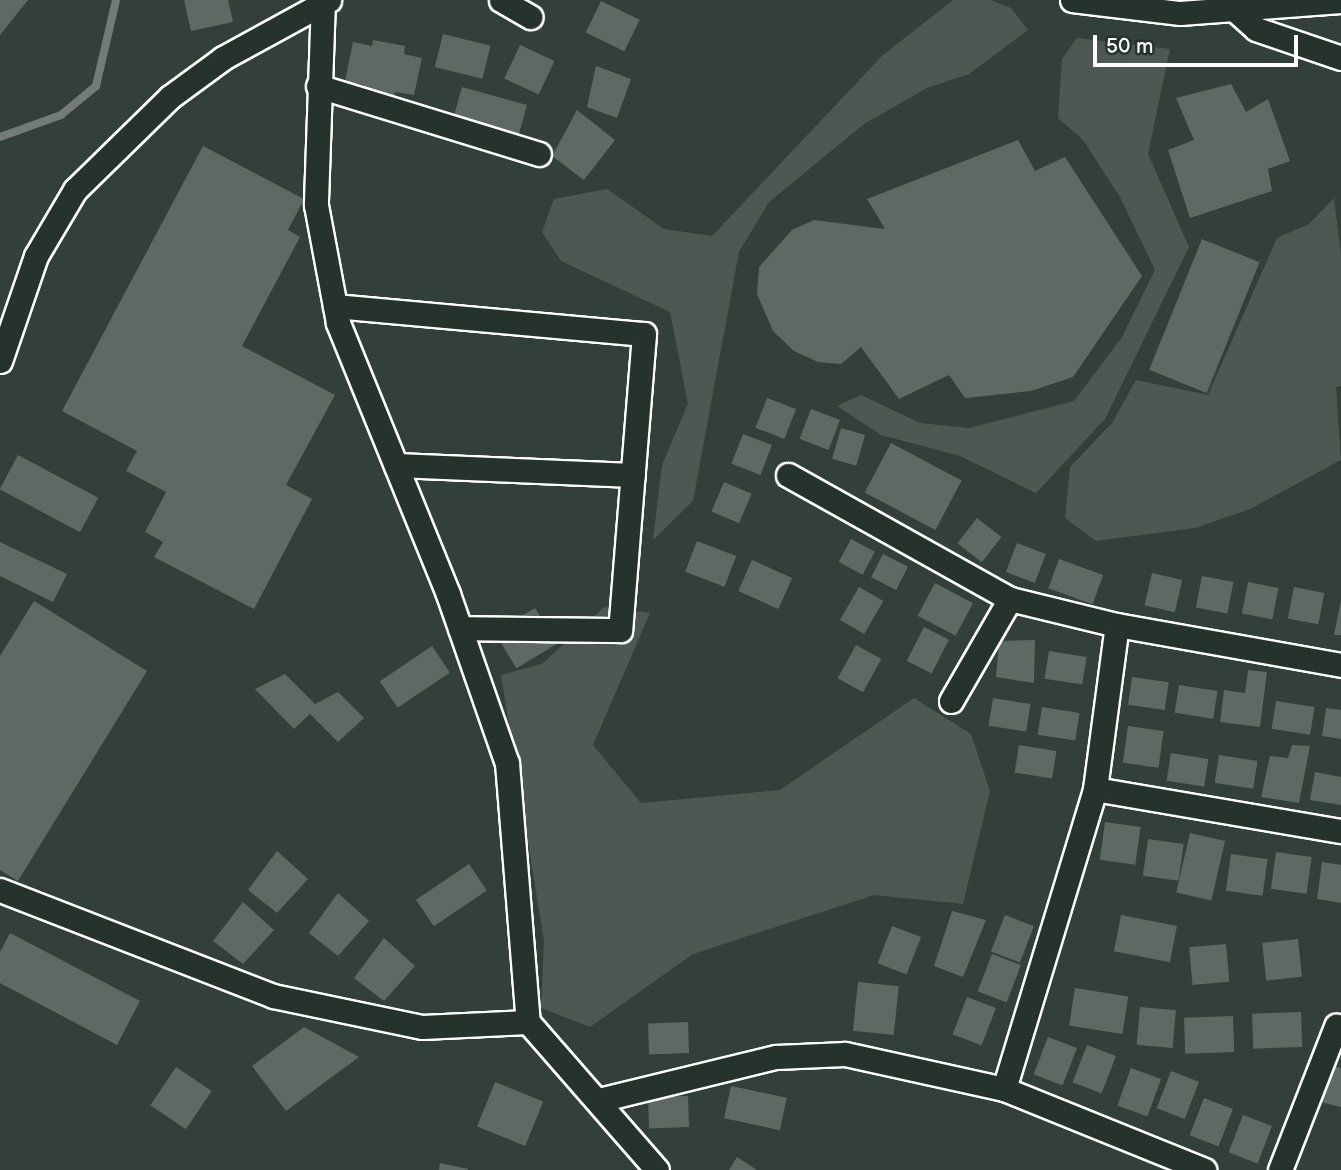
<!DOCTYPE html>
<style>
body{margin:0}
#map{position:relative;width:1341px;height:1170px;overflow:hidden;background:#333f3a;font-family:"Balsamiq Sans",sans-serif}
div>[style]{position:absolute}
.green>*{inset:0;background:#4d5853}
.stream>*{height:8px;margin:-4px;padding:0 4px;transform-origin:4px;border-radius:4px;background:#737b78}
.building>*{inset:0;background:#5f6964;transform-origin:0 0}
.roads{filter:drop-shadow(2px 0 #fff) drop-shadow(-2px 0 #fff) drop-shadow(0 2px #fff) drop-shadow(0 -2px #fff)}
.minor>*{height:23px;margin:-11.5px;padding:0 11.5px;transform-origin:11.5px;border-radius:11.5px;background:#26332d}
span{translate:-50% -50%;white-space:nowrap;text-align:center;line-height:1.15;-webkit-text-stroke:6px #26332d;paint-order:stroke}
.scale{position:absolute;left:1093px;top:35px;width:205px;height:32px;box-sizing:border-box;border:4px solid #fff;border-top:0;padding-left:9px;font-size:21px;line-height:24px;white-space:nowrap;color:#fff;-webkit-text-stroke:5px #26332d;paint-order:stroke}
</style>
<div id="map">
<div class="green">
<div style="clip-path:polygon(953px 0,991px 0,1011px 8px,1028px 30px,969px 74px,927px 88px,864px 124px,769px 202px,739px 252px,693px 501px,653px 540px,662px 465px,688px 404px,670px 312px,561px 261px,542px 232px,554px 199px,607px 189px,664px 229px,712px 236px,882px 56px)"></div>
<div style="clip-path:polygon(1077px 38px,1170px 49px,1148px 154px,1189px 247px,1105px 419px,1036px 493px,960px 456px,881px 435px,837px 406px,861px 395px,920px 423px,969px 428px,1074px 401px,1122px 337px,1155px 270px,1120px 197px,1083px 140px,1058px 118px,1062px 59px)"></div>
<div style="clip-path:polygon(1334px 198px,1341px 254px,1341px 386px,1336px 387px,1341px 460px,1250px 509px,1195px 528px,1096px 541px,1065px 518px,1070px 467px,1112px 423px,1136px 380px,1208px 395px,1277px 238px,1309px 224px)"></div>
<div style="clip-path:polygon(604px 607px,650px 613px,593px 745px,641px 803px,780px 790px,914px 698px,971px 734px,990px 791px,963px 904px,874px 895px,693px 954px,590px 1027px,541px 1008px,544px 941px,501px 675px,542px 664px)"></div>
</div>
<div class="stream">
<div style="left:0;top:137px;width:65px;rotate:-19.8deg"></div>
<div style="left:61px;top:115px;width:45px;rotate:-39.6deg"></div>
<div style="left:96px;top:86px;width:88px;rotate:-76.9deg"></div>
</div>
<div class="building">
<div style="clip-path:polygon(0 0,28px 0,0 35px)"></div>
<div style="clip-path:polygon(184px 0,228px 0,233px 22px,191px 31px)"></div>
<div style="left:601px;top:1px;width:43px;height:35px;rotate:26deg"></div>
<div style="left:443px;top:34px;width:49px;height:34px;rotate:14deg"></div>
<div style="clip-path:polygon(373px 40px,405px 46px,404px 54px,422px 58px,414px 95px,395px 92px,393px 100px,362px 93px,364px 85px,345px 81px,353px 42px,372px 46px)"></div>
<div style="left:520px;top:45px;width:38px;height:37px;rotate:25deg"></div>
<div style="clip-path:polygon(596px 66px,631px 79px,617px 118px,587px 107px)"></div>
<div style="clip-path:polygon(1231px 84px,1246px 112px,1268px 99px,1290px 161px,1268px 169px,1272px 191px,1190px 218px,1168px 150px,1194px 140px,1176px 98px)"></div>
<div style="clip-path:polygon(462px 87px,527px 105px,517px 141px,450px 130px)"></div>
<div style="clip-path:polygon(577px 110px,615px 140px,584px 180px,552px 156px)"></div>
<div style="clip-path:polygon(1018px 140px,1035px 171px,1065px 157px,1142px 276px,1073px 377px,1031px 391px,965px 398px,949px 375px,899px 399px,861px 347px,841px 364px,818px 362px,794px 351px,773px 331px,757px 294px,759px 267px,792px 230px,814px 220px,885px 229px,867px 199px)"></div>
<div style="clip-path:polygon(203px 146px,304px 199px,288px 230px,300px 237px,242px 346px,335px 395px,286px 485px,312px 499px,254px 609px,154px 557px,163px 542px,145px 532px,166px 492px,126px 471px,137px 451px,62px 411px)"></div>
<div style="left:1202px;top:239px;width:62px;height:141px;rotate:22deg"></div>
<div style="left:767px;top:398px;width:31px;height:32px;rotate:21deg"></div>
<div style="left:811px;top:409px;width:31px;height:32px;rotate:21deg"></div>
<div style="left:841px;top:428px;width:25px;height:32px;rotate:16deg"></div>
<div style="left:743px;top:434px;width:31px;height:32px;rotate:21deg"></div>
<div style="left:891px;top:443px;width:80px;height:56px;rotate:28deg"></div>
<div style="left:18px;top:455px;width:91px;height:39px;rotate:28deg"></div>
<div style="left:724px;top:482px;width:30px;height:32px;rotate:23deg"></div>
<div style="left:977px;top:518px;width:31px;height:32px;rotate:38deg"></div>
<div style="left:851px;top:539px;width:27px;height:26px;rotate:28deg"></div>
<div style="left:697px;top:541px;width:42px;height:33px;rotate:21deg"></div>
<div style="clip-path:polygon(0 542px,67px 574px,53px 602px,0 576px)"></div>
<div style="left:1017px;top:543px;width:31px;height:31px;rotate:21deg"></div>
<div style="left:883px;top:554px;width:28px;height:26px;rotate:27deg"></div>
<div style="left:1059px;top:559px;width:47px;height:31px;rotate:20deg"></div>
<div style="left:752px;top:560px;width:44px;height:34px;rotate:24deg"></div>
<div style="left:1152px;top:573px;width:31px;height:33px;rotate:13deg"></div>
<div style="left:1202px;top:576px;width:32px;height:32px;rotate:11deg"></div>
<div style="left:1248px;top:582px;width:31px;height:32px;rotate:11deg"></div>
<div style="left:935px;top:583px;width:43px;height:37px;rotate:28deg"></div>
<div style="left:859px;top:587px;width:28px;height:38px;rotate:30deg"></div>
<div style="left:1294px;top:587px;width:31px;height:32px;rotate:11deg"></div>
<div style="clip-path:polygon(1341px 600px,1341px 635px,1334px 635px)"></div>
<div style="clip-path:polygon(34px 601px,147px 671px,18px 881px,0 870px,0 656px)"></div>
<div style="left:535px;top:608px;width:42px;height:47px;rotate:59deg"></div>
<div style="left:924px;top:627px;width:28px;height:38px;rotate:27deg"></div>
<div style="clip-path:polygon(1035px 640px,1034px 683px,996px 677px,999px 641px)"></div>
<div style="left:856px;top:645px;width:29px;height:38px;rotate:29deg"></div>
<div style="left:432px;top:646px;width:32px;height:63px;rotate:56deg"></div>
<div style="left:1049px;top:651px;width:38px;height:28px;rotate:9deg"></div>
<div style="clip-path:polygon(1248px 670px,1267px 672px,1260px 727px,1220px 722px,1224px 690px,1245px 693px)"></div>
<div style="clip-path:polygon(285px 674px,315px 704px,338px 692px,364px 718px,338px 742px,310px 714px,294px 729px,255px 689px)"></div>
<div style="left:1132px;top:677px;width:37px;height:28px;rotate:8deg"></div>
<div style="left:1179px;top:685px;width:39px;height:28px;rotate:9deg"></div>
<div style="left:993px;top:698px;width:38px;height:28px;rotate:9deg"></div>
<div style="left:1276px;top:701px;width:39px;height:28px;rotate:9deg"></div>
<div style="left:1042px;top:707px;width:38px;height:28px;rotate:9deg"></div>
<div style="clip-path:polygon(1326px 708px,1341px 710px,1341px 739px,1322px 736px)"></div>
<div style="left:1128px;top:726px;width:36px;height:37px;rotate:8deg"></div>
<div style="left:1019px;top:745px;width:38px;height:28px;rotate:9deg"></div>
<div style="clip-path:polygon(1292px 745px,1310px 746px,1299px 803px,1261px 797px,1270px 756px,1288px 758px)"></div>
<div style="left:1171px;top:753px;width:38px;height:28px;rotate:9deg"></div>
<div style="left:1219px;top:755px;width:39px;height:28px;rotate:9deg"></div>
<div style="clip-path:polygon(1315px 772px,1341px 777px,1341px 805px,1310px 800px)"></div>
<div style="left:1105px;top:822px;width:36px;height:38px;rotate:8deg"></div>
<div style="left:1190px;top:833px;width:36px;height:61px;rotate:13deg"></div>
<div style="left:1148px;top:839px;width:36px;height:37px;rotate:8deg"></div>
<div style="clip-path:polygon(277px 851px,308px 879px,277px 913px,248px 890px)"></div>
<div style="left:1276px;top:852px;width:36px;height:37px;rotate:8deg"></div>
<div style="left:1231px;top:854px;width:37px;height:37px;rotate:8deg"></div>
<div style="clip-path:polygon(1322px 862px,1341px 865px,1341px 903px,1317px 899px)"></div>
<div style="left:469px;top:864px;width:32px;height:64px;rotate:56deg"></div>
<div style="clip-path:polygon(338px 893px,369px 921px,338px 956px,309px 933px)"></div>
<div style="clip-path:polygon(243px 902px,274px 930px,243px 964px,213px 941px)"></div>
<div style="clip-path:polygon(952px 911px,986px 920px,963px 977px,934px 966px)"></div>
<div style="left:1005px;top:915px;width:31px;height:39px;rotate:21deg"></div>
<div style="left:1121px;top:915px;width:57px;height:37px;rotate:11deg"></div>
<div style="left:892px;top:926px;width:31px;height:40px;rotate:21deg"></div>
<div style="clip-path:polygon(10px 933px,140px 1001px,117px 1045px,0 983px,0 952px)"></div>
<div style="clip-path:polygon(384px 938px,415px 966px,384px 1001px,354px 978px)"></div>
<div style="left:1298px;top:939px;width:38px;height:36px;rotate:84deg"></div>
<div style="left:1226px;top:944px;width:38px;height:37px;rotate:85deg"></div>
<div style="left:992px;top:954px;width:31px;height:40px;rotate:21deg"></div>
<div style="left:858px;top:982px;width:41px;height:49px;rotate:6deg"></div>
<div style="left:1075px;top:988px;width:54px;height:38px;rotate:9deg"></div>
<div style="left:967px;top:997px;width:31px;height:40px;rotate:21deg"></div>
<div style="left:1140px;top:1007px;width:36px;height:38px;rotate:5deg"></div>
<div style="left:1301px;top:1012px;width:35px;height:49px;rotate:88deg"></div>
<div style="left:1233px;top:1016px;width:36px;height:49px;rotate:88deg"></div>
<div style="left:688px;top:1022px;width:31px;height:40px;rotate:88deg"></div>
<div style="clip-path:polygon(304px 1027px,359px 1057px,286px 1111px,252px 1066px)"></div>
<div style="left:1048px;top:1037px;width:31px;height:40px;rotate:21deg"></div>
<div style="left:1087px;top:1045px;width:31px;height:40px;rotate:21deg"></div>
<div style="clip-path:polygon(1321px 1063px,1341px 1068px,1341px 1107px,1312px 1100px)"></div>
<div style="left:176px;top:1067px;width:43px;height:46px;rotate:34deg"></div>
<div style="left:1131px;top:1068px;width:32px;height:40px;rotate:20deg"></div>
<div style="left:1171px;top:1071px;width:30px;height:40px;rotate:21deg"></div>
<div style="left:495px;top:1082px;width:52px;height:48px;rotate:22deg"></div>
<div style="left:731px;top:1086px;width:57px;height:33px;rotate:12deg"></div>
<div style="left:688px;top:1096px;width:31px;height:40px;rotate:88deg"></div>
<div style="left:1204px;top:1098px;width:31px;height:40px;rotate:21deg"></div>
<div style="left:1243px;top:1115px;width:31px;height:40px;rotate:21deg"></div>
<div style="clip-path:polygon(737px 1157px,757px 1170px,729px 1170px)"></div>
<div style="clip-path:polygon(440px 1163px,468px 1169px,468px 1170px,439px 1170px)"></div>
</div>
<div class="roads">
<div class="minor">
<div style="left:323px;top:0;width:205px;rotate:92deg"></div>
<div style="left:316px;top:205px;width:120px;rotate:79.4deg"></div>
<div style="left:338px;top:323px;width:292px;rotate:67.9deg"></div>
<div style="left:448px;top:594px;width:179px;rotate:70.8deg"></div>
<div style="left:507px;top:763px;width:260px;rotate:85.4deg"></div>
<div style="left:528px;top:1022px;width:196px;rotate:48.9deg"></div>
<div style="left:501px;top:0;width:34px;rotate:30deg"></div>
<div style="left:1072px;top:0;width:109px;rotate:6.9deg"></div>
<div style="left:1180px;top:13px;width:161px;rotate:-4.3deg"></div>
<div style="left:1236px;top:11px;width:27px;rotate:42deg"></div>
<div style="left:1256px;top:29px;width:90px;rotate:18.8deg"></div>
<div style="left:318px;top:86px;width:231px;rotate:17.1deg"></div>
<div style="left:335px;top:306px;width:310px;rotate:5.2deg"></div>
<div style="left:644px;top:334px;width:297px;rotate:94.6deg"></div>
<div style="left:620px;top:630px;width:160px;rotate:-179.3deg"></div>
<div style="left:0;top:361px;width:111px;rotate:-71.1deg"></div>
<div style="left:36px;top:256px;width:77px;rotate:-59.4deg"></div>
<div style="left:75px;top:190px;width:133px;rotate:-44.4deg"></div>
<div style="left:170px;top:97px;width:66px;rotate:-36.3deg"></div>
<div style="left:223px;top:58px;width:121px;rotate:-28.7deg"></div>
<div style="left:396px;top:465px;width:237px;rotate:2.4deg"></div>
<div style="left:788px;top:475px;width:254px;rotate:29.2deg"></div>
<div style="left:1010px;top:599px;width:110px;rotate:13.7deg"></div>
<div style="left:951px;top:701px;width:118px;rotate:-60deg"></div>
<div style="left:1095px;top:789px;width:250px;rotate:9.7deg"></div>
<div style="left:0;top:890px;width:293px;rotate:21.2deg"></div>
<div style="left:273px;top:996px;width:152px;rotate:11.8deg"></div>
<div style="left:422px;top:1027px;width:106px;rotate:-2.7deg"></div>
<div style="left:1004px;top:1089px;width:313px;rotate:-73.1deg"></div>
<div style="left:1095px;top:789px;width:165px;rotate:-82.4deg"></div>
<div style="left:1117px;top:625px;width:228px;rotate:10.1deg"></div>
<div style="left:599px;top:1100px;width:182px;rotate:-13.7deg"></div>
<div style="left:776px;top:1057px;width:69px;rotate:-2.5deg"></div>
<div style="left:845px;top:1054px;width:163px;rotate:12.4deg"></div>
<div style="left:1004px;top:1089px;width:216px;rotate:22deg"></div>
<div style="left:1280px;top:1170px;width:155px;rotate:-68.7deg"></div>
</div>
</div>
<div class="scale">50 m</div>
</div>
